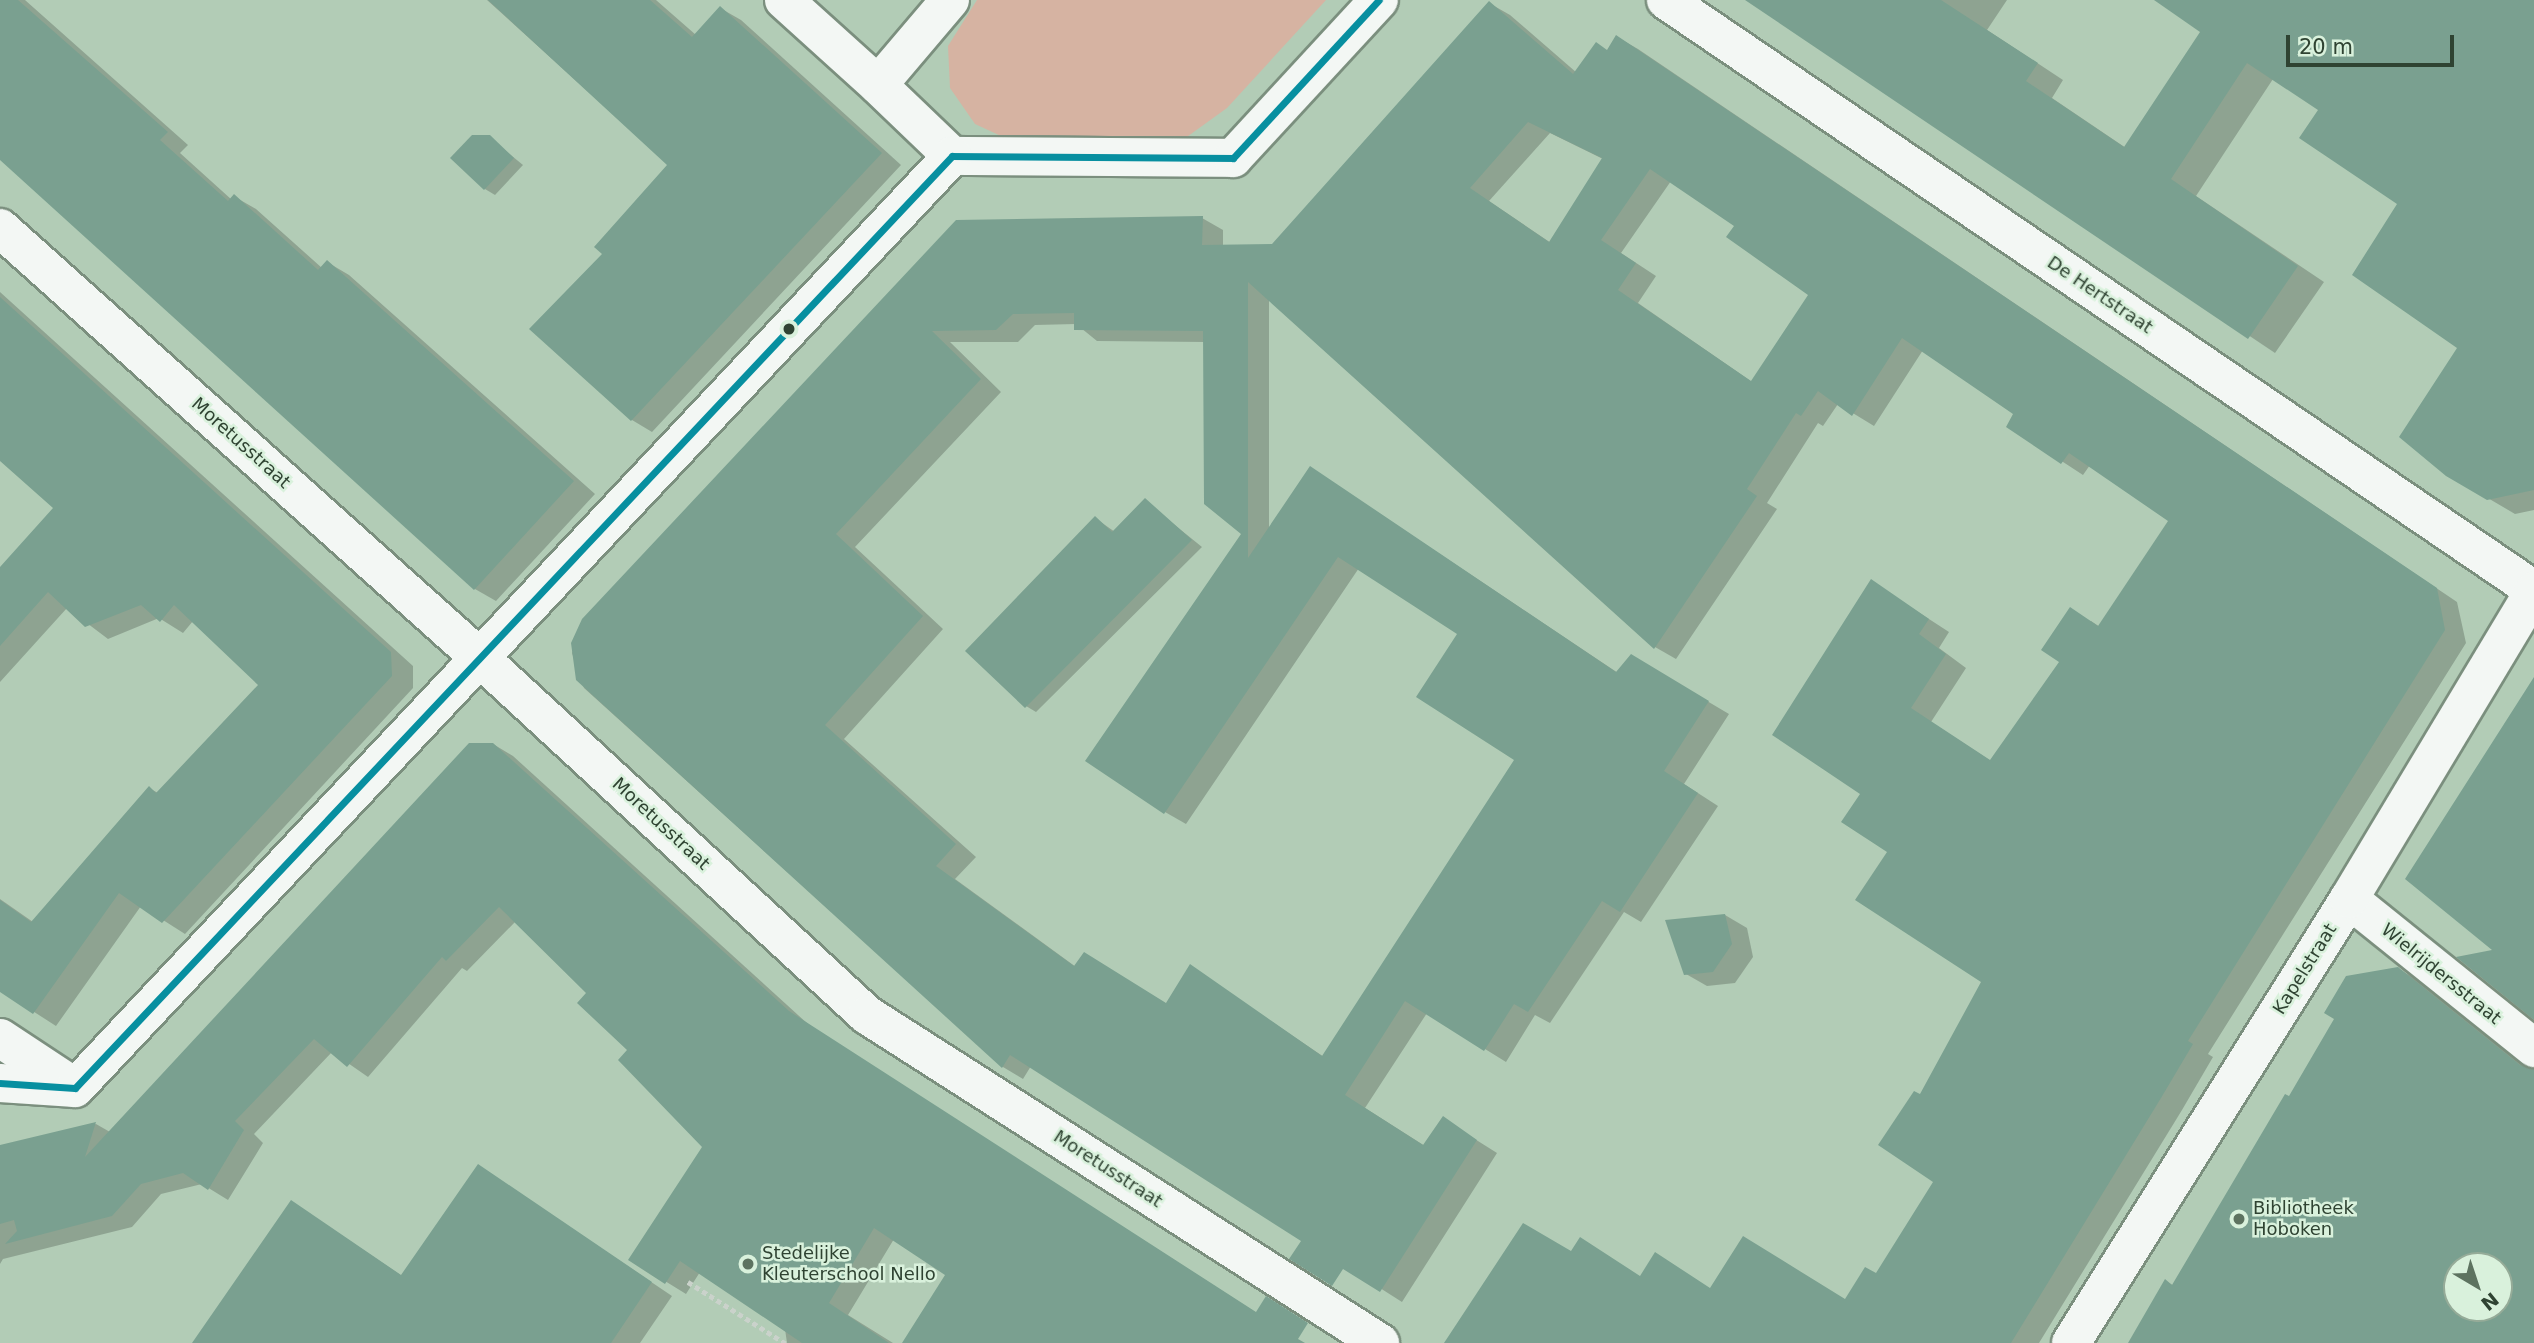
<!DOCTYPE html>
<style>
body{margin:0}
#map{position:relative;width:2534px;height:1343px;overflow:hidden;background:#b2ccb6;font-family:"DejaVu Sans",sans-serif}
div>[style]{position:absolute}
.green>*{inset:0;background:#d6b3a2}
.shadow>*{inset:0;background:#0003}
.building>*{inset:0;background:#7aa090}
.path>*{height:4.5px;margin-top:-2.25px;transform-origin:0;background:repeating-linear-gradient(90deg,#cad2cb 0 5px,transparent 0 8.5px)}
.roads{filter:drop-shadow(2px 0 #7b8f7e) drop-shadow(-2px 0 #7b8f7e) drop-shadow(0 2px #7b8f7e) drop-shadow(0 -2px #7b8f7e)}
.minor>*{height:38px;margin:-19px;padding:0 19px;transform-origin:19px;border-radius:19px;background:#f3f7f4}
.bus-1>*{height:7px;margin:-3.5px;padding:0 3.5px;transform-origin:3.5px;border-radius:3.5px;background:#078fa0}
.dots>*{width:19px;height:19px;translate:-50% -50%;box-sizing:border-box;border:4px solid #d9f1dc;border-radius:50%}
span{translate:-50% -50%;white-space:nowrap;text-align:center;line-height:1.15;-webkit-text-stroke:5px #d9f1dc;paint-order:stroke}
.street-label{font-size:18px;color:#2f4332}
.poi-label{font-size:18px;color:#2f4332}
.left{translate:0 -50%;text-align:left}
.north{position:absolute;left:2443px;top:1252px;width:70px;height:70px;box-sizing:border-box;background:#d9f1dc;border:2px solid #95ab98;border-radius:50%;rotate:141deg;font-size:19px;font-weight:700;line-height:28px;text-align:center;color:#2f4332}
.north::after{content:'';display:block;margin:auto;width:24px;height:32px;background:#5d7360;clip-path:polygon(50% 0,100% 100%,50% 72%,0 100%)}
.scale{position:absolute;left:2286px;top:35px;width:168px;height:32px;box-sizing:border-box;border:4px solid #2f4332;border-top:0;padding-left:9px;font-size:21px;line-height:24px;white-space:nowrap;color:#2f4332;-webkit-text-stroke:5px #d9f1dc;paint-order:stroke}
</style>
<div id="map">
<div class="green">
<div style="clip-path:polygon(977px 0,1326px 0,1227px 108px,1184px 139px,1014px 142px,975px 124px,950px 88px,948px 46px)"></div>
</div>
<div class="shadow">
<div style="clip-path:polygon(0 0,25px 0,188px 145px,180px 153px,232px 200px,235px 197px,256px 209px,322px 268px,327px 262px,349px 275px,595px 494px,496px 601px,475px 589px,0 158px)"></div>
<div style="clip-path:polygon(487px 0,656px 0,696px 35px,720px 8px,741px 20px,901px 165px,652px 432px,632px 420px,604px 254px,669px 165px)"></div>
<div style="clip-path:polygon(1748px 0,2007px 0,1987px 30px,2063px 80px,2052px 98px,2126px 148px,2203px 32px,2155px 0,2534px 0,2534px 510px,2515px 514px,2447px 474px,2460px 347px,2400px 204px,2320px 110px,2273px 79px,2196px 196px,2324px 282px,2275px 353px)"></div>
<div style="clip-path:polygon(evenodd,1489px 3px,1510px 15px,1577px 73px,1608px 51px,1617px 37px,1638px 49px,2457px 602px,2466px 643px,2208px 1054px,2213px 1057px,2182px 1110px,2039px 1343px,1465px 1343px,1572px 1253px,1641px 1277px,1712px 1289px,1846px 1301px,1877px 1275px,1935px 1181px,1920px 1096px,1983px 981px,1890px 852px,1862px 793px,1872px 582px,1949px 632px,1939px 648px,1966px 668px,1931px 722px,1991px 761px,2091px 621px,2100px 627px,2170px 520px,2090px 465px,2083px 475px,2008px 426px,2016px 414px,1923px 350px,1874px 426px,1838px 404px,1823px 426px,1818px 423px,1767px 503px,1777px 509px,1676px 659px,1655px 647px,1269px 298px,1269px 531px,1311px 468px,1618px 673px,1631px 656px,1729px 714px,1684px 784px,1718px 806px,1641px 922px,1624px 912px,1550px 1023px,1535px 1015px,1506px 1062px,1427px 1013px,1365px 1108px,1425px 1146px,1443px 1119px,1497px 1153px,1402px 1302px,1031px 1066px,1023px 1079px,1003px 1067px,584px 688px,572px 653px,583px 620px,957px 221px,1202px 218px,1223px 230px,1223px 247px,1273px 246px,1489px 3px,1550px 133px,1603px 159px,1551px 243px,1489px 201px,1550px 133px,1489px 3px,1671px 181px,1736px 225px,1810px 294px,1752px 382px,1638px 303px,1656px 276px,1621px 253px,1671px 181px,1489px 3px,1076px 324px,1097px 341px,1205px 342px,1243px 534px,1165px 812px,1186px 824px,1359px 568px,1460px 633px,1517px 759px,1324px 1057px,1191px 967px,1167px 1005px,1076px 967px,955px 879px,976px 857px,844px 739px,943px 629px,855px 547px,1001px 392px,950px 342px,1018px 342px,1035px 325px,1076px 324px)"></div>
<div style="clip-path:polygon(489px 137px,523px 165px,495px 195px,485px 189px)"></div>
<div style="clip-path:polygon(0 292px,413px 666px,413px 688px,185px 934px,141px 906px,56px 1026px,0 990px,0 899px,33px 922px,149px 788px,158px 793px,261px 685px,193px 621px,183px 633px,159px 618px,108px 639px,67px 608px,0 682px,0 569px,56px 508px,0 459px)"></div>
<div style="clip-path:polygon(1145px 501px,1202px 547px,1036px 712px,1026px 706px,1095px 518px,1115px 532px)"></div>
<div style="clip-path:polygon(493px 744px,513px 756px,809px 1025px,1303px 1343px,904px 1343px,947px 1275px,894px 1239px,848px 1315px,893px 1343px,787px 1343px,785px 1329px,700px 1272px,686px 1294px,631px 1260px,704px 1147px,589px 993px,516px 921px,467px 971px,462px 968px,368px 1077px,332px 1052px,254px 1134px,263px 1143px,228px 1200px,202px 1184px,161px 1194px,132px 1227px,3px 1259px,0 1264px,0 1146px,96px 1124px,110px 1132px)"></div>
<div style="clip-path:polygon(1725px 915px,1747px 928px,1753px 957px,1735px 983px,1707px 986px,1686px 974px)"></div>
<div style="clip-path:polygon(evenodd,2398px 969px,2425px 984px,2534px 1069px,2534px 1343px,2129px 1343px,2166px 1281px,2174px 1286px,2290px 1099px,2398px 969px,2457px 1266px,2499px 1266px,2499px 1308px,2457px 1308px,2457px 1266px)"></div>
<div style="clip-path:polygon(479px 1166px,672px 1296px,640px 1343px,194px 1343px,292px 1202px,402px 1276px)"></div>
</div>
<div class="building">
<div style="clip-path:polygon(0 0,18px 0,168px 132px,160px 140px,228px 201px,234px 194px,318px 270px,327px 260px,574px 481px,474px 590px,0 160px)"></div>
<div style="clip-path:polygon(488px 0,650px 0,692px 37px,720px 6px,882px 153px,631px 421px,529px 329px,602px 254px,594px 247px,667px 165px)"></div>
<div style="clip-path:polygon(1745px 0,1941px 0,2038px 63px,2026px 81px,2124px 147px,2200px 32px,2154px 0,2534px 0,2534px 490px,2487px 500px,2446px 476px,2399px 437px,2457px 348px,2352px 275px,2397px 204px,2299px 138px,2318px 110px,2247px 63px,2171px 179px,2298px 266px,2248px 339px)"></div>
<div style="clip-path:polygon(evenodd,1489px 1px,1573px 74px,1596px 42px,1607px 50px,1616px 35px,2437px 588px,2445px 630px,2188px 1041px,2193px 1044px,2161px 1098px,2011px 1343px,1444px 1343px,1523px 1223px,1571px 1251px,1580px 1237px,1640px 1276px,1655px 1252px,1710px 1288px,1743px 1236px,1845px 1299px,1865px 1267px,1876px 1273px,1933px 1182px,1878px 1145px,1914px 1091px,1920px 1094px,1981px 982px,1855px 900px,1887px 852px,1841px 822px,1860px 794px,1772px 735px,1871px 579px,1929px 619px,1919px 634px,1946px 654px,1911px 708px,1990px 760px,2059px 662px,2041px 650px,2070px 607px,2098px 626px,2168px 521px,2069px 453px,2061px 464px,2006px 427px,2013px 414px,1902px 338px,1852px 416px,1818px 391px,1801px 416px,1796px 413px,1747px 489px,1757px 496px,1654px 649px,1248px 282px,1248px 558px,1310px 466px,1616px 672px,1631px 654px,1709px 701px,1664px 771px,1698px 793px,1620px 912px,1602px 901px,1528px 1012px,1514px 1004px,1484px 1051px,1405px 1001px,1345px 1095px,1423px 1145px,1443px 1116px,1477px 1140px,1380px 1292px,1343px 1269px,1332px 1286px,1289px 1259px,1301px 1241px,1010px 1055px,1002px 1068px,576px 680px,571px 643px,582px 619px,956px 220px,1203px 216px,1202px 245px,1272px 244px,1489px 1px,1528px 122px,1602px 158px,1549px 242px,1470px 188px,1528px 122px,1489px 1px,1650px 169px,1734px 226px,1726px 237px,1808px 295px,1751px 381px,1618px 290px,1636px 263px,1601px 240px,1650px 169px,1489px 1px,1074px 313px,1074px 330px,1203px 331px,1204px 504px,1241px 534px,1085px 761px,1164px 814px,1338px 557px,1457px 634px,1416px 697px,1514px 760px,1322px 1056px,1190px 964px,1166px 1003px,1084px 952px,1074px 966px,936px 866px,956px 844px,825px 725px,923px 616px,836px 534px,981px 379px,932px 331px,996px 330px,1013px 314px,1074px 313px)"></div>
<div style="clip-path:polygon(472px 135px,490px 135px,514px 158px,484px 190px,450px 158px)"></div>
<div style="clip-path:polygon(0 297px,391px 652px,392px 676px,162px 923px,119px 893px,33px 1014px,0 992px,0 900px,31px 922px,149px 786px,156px 793px,258px 685px,174px 605px,160px 622px,141px 605px,85px 627px,48px 592px,0 646px,0 567px,53px 508px,0 461px)"></div>
<div style="clip-path:polygon(1145px 498px,1192px 540px,1025px 708px,965px 651px,1095px 516px,1112px 532px)"></div>
<div style="clip-path:polygon(2534px 677px,2534px 1020px,2456px 957px,2492px 950px,2405px 879px)"></div>
<div style="clip-path:polygon(469px 743px,493px 743px,789px 1011px,1256px 1312px,1266px 1296px,1308px 1323px,1298px 1339px,1305px 1343px,902px 1343px,945px 1275px,874px 1228px,829px 1303px,889px 1343px,802px 1343px,680px 1261px,665px 1284px,628px 1260px,702px 1147px,618px 1060px,627px 1050px,577px 1003px,586px 993px,499px 907px,446px 961px,442px 957px,347px 1067px,314px 1039px,235px 1121px,244px 1130px,208px 1190px,183px 1173px,141px 1184px,112px 1216px,5px 1244px,17px 1231px,14px 1220px,0 1224px,0 1145px,96px 1122px,85px 1157px)"></div>
<div style="clip-path:polygon(1725px 914px,1732px 944px,1713px 972px,1684px 975px,1665px 920px)"></div>
<div style="clip-path:polygon(evenodd,2398px 967px,2520px 1065px,2534px 1069px,2534px 1343px,2128px 1343px,2165px 1279px,2172px 1285px,2285px 1094px,2289px 1096px,2334px 1019px,2324px 1013px,2346px 976px,2398px 967px,2457px 1266px,2499px 1266px,2499px 1308px,2457px 1308px,2457px 1266px)"></div>
<div style="clip-path:polygon(478px 1164px,652px 1282px,611px 1343px,192px 1343px,291px 1200px,401px 1275px)"></div>
</div>
<div class="path">
<div style="left:688px;top:1282px;width:115px;rotate:32.2deg"></div>
</div>
<div class="roads">
<div class="minor">
<div style="left:784px;top:0;width:127px;rotate:42.1deg"></div>
<div style="left:950px;top:0;width:111px;rotate:130.3deg"></div>
<div style="left:878px;top:85px;width:103px;rotate:43.8deg"></div>
<div style="left:952px;top:156px;width:281px;rotate:0.4deg"></div>
<div style="left:1233px;top:158px;width:215px;rotate:-47.3deg"></div>
<div style="left:1666px;top:0;width:1050px;rotate:34.2deg"></div>
<div style="left:0;top:228px;width:644px;rotate:41.86deg"></div>
<div style="left:480px;top:658px;width:527px;rotate:42.69deg"></div>
<div style="left:867px;top:1015px;width:609px;rotate:32.59deg"></div>
<div style="left:2349px;top:899px;width:238px;rotate:38.8deg"></div>
<div style="left:0;top:1038px;width:87px;rotate:33.3deg"></div>
<div style="left:0;top:1083px;width:75px;rotate:3.8deg"></div>
<div style="left:75px;top:1088px;width:1280px;rotate:-46.74deg"></div>
<div style="left:2071px;top:1343px;width:524px;rotate:-57.95deg"></div>
<div style="left:2349px;top:899px;width:359px;rotate:-59deg"></div>
</div>
</div>
<div class="bus-1">
<div style="left:0;top:1083px;width:75px;rotate:3.8deg"></div>
<div style="left:75px;top:1088px;width:1280px;rotate:-46.74deg"></div>
<div style="left:952px;top:156px;width:281px;rotate:0.4deg"></div>
<div style="left:1233px;top:158px;width:215px;rotate:-47.3deg"></div>
</div>
<div class="dots">
<div style="left:789px;top:329px;background:#2f4332"></div>
<div style="left:2239px;top:1219px;background:#5d7360"></div>
<div style="left:748px;top:1264px;background:#5d7360"></div>
</div>
<div class="street-label">
<span style="left:2100px;top:295px;rotate:34deg">De Hertstraat</span>
<span style="left:241px;top:443px;rotate:42deg">Moretusstraat</span>
<span style="left:661px;top:824px;rotate:43deg">Moretusstraat</span>
<span style="left:2305px;top:969px;rotate:-58deg">Kapelstraat</span>
<span style="left:2441px;top:974px;rotate:39deg">Wielrijdersstraat</span>
<span style="left:1108px;top:1169px;rotate:33deg">Moretusstraat</span>
</div>
<div class="poi-label">
<span class="left" style="left:2253px;top:1219px">Bibliotheek<br>Hoboken</span>
<span class="left" style="left:762px;top:1264px">Stedelijke<br>Kleuterschool Nello</span>
</div>
<div class="north">N</div>
<div class="scale">20 m</div>
</div>
